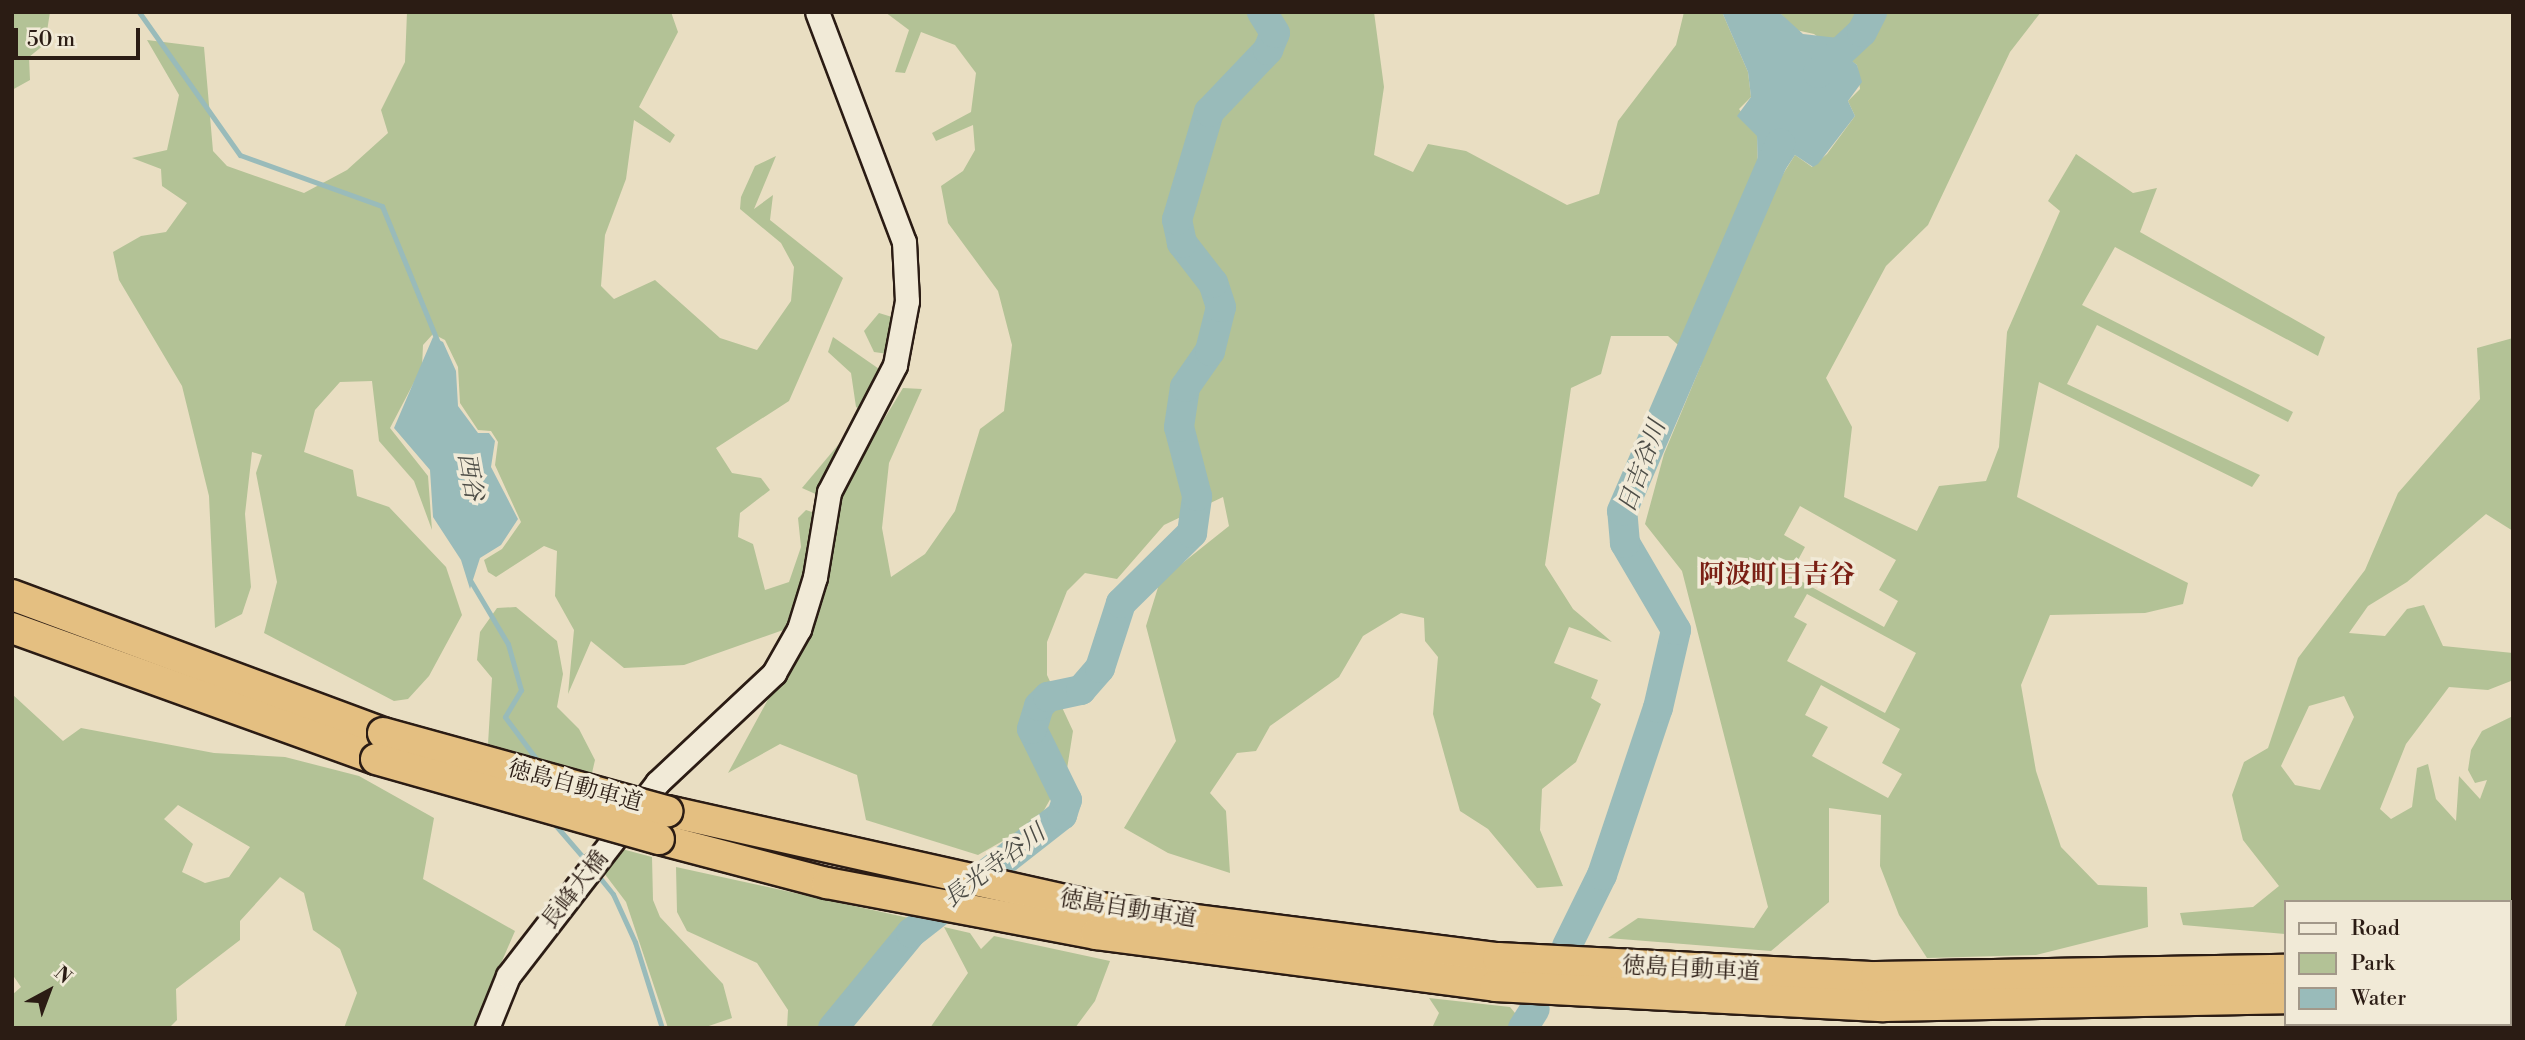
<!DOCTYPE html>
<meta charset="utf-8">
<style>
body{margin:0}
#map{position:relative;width:2525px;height:1040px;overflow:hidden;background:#e9dec2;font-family:"Libre Bodoni","Noto Serif JP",serif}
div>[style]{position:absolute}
.green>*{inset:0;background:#b3c296}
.water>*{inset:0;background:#99bbba}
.stream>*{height:5px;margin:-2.5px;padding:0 2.5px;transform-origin:2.5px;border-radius:2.5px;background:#99bbba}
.river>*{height:30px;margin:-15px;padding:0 15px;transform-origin:15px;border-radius:15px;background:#99bbba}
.roads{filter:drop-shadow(2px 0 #2b1c14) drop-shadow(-2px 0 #2b1c14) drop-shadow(0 2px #2b1c14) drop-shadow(0 -2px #2b1c14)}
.secondary>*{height:23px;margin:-11.5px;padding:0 11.5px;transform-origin:11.5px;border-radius:11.5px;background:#f1ead7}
.highway>*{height:30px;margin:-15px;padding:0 15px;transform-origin:15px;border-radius:15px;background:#e4bf81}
.bridges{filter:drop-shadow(2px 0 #2b1c14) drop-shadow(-2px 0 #2b1c14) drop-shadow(0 2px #2b1c14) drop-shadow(0 -2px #2b1c14)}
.highway-bridge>*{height:30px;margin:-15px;padding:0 15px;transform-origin:15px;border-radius:15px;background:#e4bf81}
span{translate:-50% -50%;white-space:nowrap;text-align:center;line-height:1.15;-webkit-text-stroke:7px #f1ead7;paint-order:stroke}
.street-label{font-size:23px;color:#2b1c14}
.water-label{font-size:24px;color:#4c4c46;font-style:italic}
.quarter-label{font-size:26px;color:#7a1f14;font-weight:700}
.frame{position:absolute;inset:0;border:14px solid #2b1c14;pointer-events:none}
.legend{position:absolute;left:2284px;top:900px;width:228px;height:126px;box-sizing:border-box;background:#f1ead7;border:2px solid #a29889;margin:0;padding:9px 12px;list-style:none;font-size:21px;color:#2b1c14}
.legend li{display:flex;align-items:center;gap:14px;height:35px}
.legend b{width:35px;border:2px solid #a29889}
.north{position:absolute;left:14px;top:956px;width:70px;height:70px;-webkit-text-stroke:5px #f1ead7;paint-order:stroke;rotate:41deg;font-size:19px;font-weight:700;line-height:28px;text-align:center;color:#2b1c14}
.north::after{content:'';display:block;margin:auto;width:24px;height:32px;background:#2b1c14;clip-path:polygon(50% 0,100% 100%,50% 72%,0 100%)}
.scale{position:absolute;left:14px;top:28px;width:126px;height:32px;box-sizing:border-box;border:4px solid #2b1c14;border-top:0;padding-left:9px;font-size:21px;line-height:24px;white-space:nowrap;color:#2b1c14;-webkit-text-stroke:5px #f1ead7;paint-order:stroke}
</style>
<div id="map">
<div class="green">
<div style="clip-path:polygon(12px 12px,50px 12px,45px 44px,29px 57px,30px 80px,12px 90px)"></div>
<div style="clip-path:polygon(407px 12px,671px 12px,678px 32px,639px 107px,675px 135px,670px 143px,634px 120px,626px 179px,605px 235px,601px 286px,614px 299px,655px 280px,720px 338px,757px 350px,791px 301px,794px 267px,781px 243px,740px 209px,741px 197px,755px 166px,776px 156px,754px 209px,773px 195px,770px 220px,843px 278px,789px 401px,716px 448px,732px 473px,761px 478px,770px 490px,740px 513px,738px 537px,753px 544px,765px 590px,789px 582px,801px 547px,798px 518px,806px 510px,818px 514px,799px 602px,786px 629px,684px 665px,624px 668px,591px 641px,568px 694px,574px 630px,555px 596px,557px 551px,544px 546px,496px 577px,488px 572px,484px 560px,502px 549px,521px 522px,495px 465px,498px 442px,491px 431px,478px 430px,460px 403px,458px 367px,445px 340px,433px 334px,423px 345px,422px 367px,390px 428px,428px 476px,432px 530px,414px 481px,379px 441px,372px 381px,340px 382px,315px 410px,304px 452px,353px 470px,357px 496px,389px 507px,446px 567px,462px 615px,429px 676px,408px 699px,394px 701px,264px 633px,277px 582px,256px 473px,262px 455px,252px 452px,245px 514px,251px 587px,242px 614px,215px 628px,209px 496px,182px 386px,119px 280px,113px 252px,141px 236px,166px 232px,187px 203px,162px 186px,161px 169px,132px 158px,167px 150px,179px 95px,147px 40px,204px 47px,213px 151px,227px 166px,304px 193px,347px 170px,388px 133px,381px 110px,405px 62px)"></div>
<div style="clip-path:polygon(evenodd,885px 12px,1374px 12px,1384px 87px,1374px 155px,1413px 172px,1428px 144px,1466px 151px,1567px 205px,1599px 194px,1618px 121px,1676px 45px,1684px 12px,1722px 12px,1748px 72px,1751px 97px,1739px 109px,1757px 135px,1758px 174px,1778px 182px,1795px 155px,1812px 167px,1827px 154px,1855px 116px,1848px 101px,1860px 89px,1857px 65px,1814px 34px,1796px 30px,1779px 12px,2041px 12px,2010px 52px,1928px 225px,1886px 266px,1826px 378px,1852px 427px,1844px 497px,1917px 531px,1939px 486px,1986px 481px,1999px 447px,2007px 332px,2060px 211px,2048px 201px,2076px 154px,2133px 193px,2157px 188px,2140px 232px,2325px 337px,2318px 356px,2115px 247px,2082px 305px,2293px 412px,2288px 422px,2097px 325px,2067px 384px,2260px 475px,2252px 487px,2039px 382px,2017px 497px,2188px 583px,2183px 604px,2145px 613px,2050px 615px,2021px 685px,2036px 771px,2061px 847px,2098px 885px,2147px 887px,2148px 927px,2036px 955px,1927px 958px,1899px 915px,1880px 866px,1881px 815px,1829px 808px,1829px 902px,1771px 951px,1608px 938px,1638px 918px,1754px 928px,1768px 907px,1682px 571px,1645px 524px,1664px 454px,1701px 365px,1668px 336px,1611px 336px,1601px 374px,1571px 388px,1545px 565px,1573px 609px,1612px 642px,1569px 627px,1554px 663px,1598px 680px,1591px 698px,1601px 704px,1576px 762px,1542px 789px,1540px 830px,1563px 886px,1537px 888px,1488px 829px,1460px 811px,1433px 714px,1438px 657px,1425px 641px,1424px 618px,1401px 613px,1363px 636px,1339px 677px,1270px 726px,1256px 751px,1237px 753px,1210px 793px,1226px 811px,1230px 873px,1168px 853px,1124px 828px,1176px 741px,1146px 626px,1160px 581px,1229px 526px,1223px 497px,1164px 525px,1117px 579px,1085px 573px,1067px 591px,1047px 642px,1047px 675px,1073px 731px,1067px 769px,1038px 821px,978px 855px,866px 820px,857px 775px,780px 744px,728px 773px,822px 600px,844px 485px,903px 388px,922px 389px,889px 463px,882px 528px,891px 577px,925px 554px,955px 511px,980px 429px,1004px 411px,1012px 345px,998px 291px,948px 223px,941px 186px,963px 171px,975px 150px,973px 125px,936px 141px,932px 133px,971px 112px,976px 73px,955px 45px,921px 32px,905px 73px,895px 72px,909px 30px,885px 12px,1800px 506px,1896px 560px,1879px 590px,1898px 601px,1884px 627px,1790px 575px,1805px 547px,1784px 535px,1800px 506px,885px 12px,1807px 594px,1916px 653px,1885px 713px,1787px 661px,1807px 624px,1794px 617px,1807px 594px,885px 12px,1821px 685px,1900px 729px,1882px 763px,1902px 774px,1888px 798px,1812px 756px,1828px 727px,1805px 715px,1821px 685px)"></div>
<div style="clip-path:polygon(879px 313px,892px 317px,888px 354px,874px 352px,864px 331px)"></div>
<div style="clip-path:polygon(833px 337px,882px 371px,866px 412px,856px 407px,851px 373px,828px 352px)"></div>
<div style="clip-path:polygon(evenodd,2513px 338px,2513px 531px,2486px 514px,2407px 582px,2368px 606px,2349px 633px,2385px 636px,2407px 609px,2424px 605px,2443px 646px,2513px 653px,2511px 681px,2488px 690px,2449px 687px,2406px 744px,2380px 809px,2391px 819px,2412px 807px,2417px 768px,2428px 764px,2436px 799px,2456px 821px,2459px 776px,2480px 799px,2487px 780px,2475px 783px,2468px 770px,2471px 750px,2482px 731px,2513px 716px,2513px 934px,2509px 902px,2285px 902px,2285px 934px,2183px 925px,2180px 913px,2253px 907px,2279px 886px,2243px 840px,2232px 795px,2244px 762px,2268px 748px,2298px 658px,2365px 570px,2398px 493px,2480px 399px,2477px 348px,2513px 338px,2344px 696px,2354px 717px,2320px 790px,2295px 785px,2281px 766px,2309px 706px,2344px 696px)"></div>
<div style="clip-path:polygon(847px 442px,820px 496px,802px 488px,838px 445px)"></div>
<div style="clip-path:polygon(516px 607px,557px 641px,563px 674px,557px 707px,579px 729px,595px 760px,592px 773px,488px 744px,492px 678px,477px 660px,480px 632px,497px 608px)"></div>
<div style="clip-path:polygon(evenodd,12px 694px,63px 741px,81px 728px,214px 753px,285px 757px,359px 776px,434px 818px,423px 879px,515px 931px,473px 1028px,344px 1028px,357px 993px,340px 949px,313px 930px,304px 893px,280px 877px,240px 921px,240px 940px,176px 989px,177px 1020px,169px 1028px,12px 1028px,12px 995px,21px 987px,12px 974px,12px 694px,178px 805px,250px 847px,229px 877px,205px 883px,182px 872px,193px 844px,164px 819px,178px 805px)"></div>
<div style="clip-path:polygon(622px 849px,652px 857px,653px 900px,660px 917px,723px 984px,732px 1018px,703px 1028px,668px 1028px,626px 902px,604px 873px)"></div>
<div style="clip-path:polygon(676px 867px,909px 918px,823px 1028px,787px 1028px,788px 1010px,757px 963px,687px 931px,677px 912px)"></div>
<div style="clip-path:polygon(944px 927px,970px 933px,981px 949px,994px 936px,1110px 961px,1095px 1001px,1075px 1028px,930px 1028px,968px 973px)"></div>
<div style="clip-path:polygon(1429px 998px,1510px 1007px,1520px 1019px,1514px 1028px,1432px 1028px,1439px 1013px)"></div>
</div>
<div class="water">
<div style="clip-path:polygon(1722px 12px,1779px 12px,1803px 34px,1847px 39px,1846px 56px,1857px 65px,1862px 82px,1848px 101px,1855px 116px,1818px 164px,1813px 167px,1795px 155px,1777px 182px,1769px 184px,1758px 174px,1757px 136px,1737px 116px,1751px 97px,1748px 72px)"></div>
<div style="clip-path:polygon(433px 337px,443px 342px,456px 371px,458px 406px,478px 433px,489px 433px,495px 441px,491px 467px,518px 519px,501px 545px,480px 558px,470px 589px,461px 560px,433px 517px,430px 470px,394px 428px)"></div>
</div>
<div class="stream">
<div style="left:139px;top:12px;width:175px;rotate:54.8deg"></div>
<div style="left:240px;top:155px;width:151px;rotate:19.8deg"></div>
<div style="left:382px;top:206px;width:150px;rotate:67.7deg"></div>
<div style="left:470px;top:580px;width:74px;rotate:59.3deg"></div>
<div style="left:508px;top:644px;width:48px;rotate:74.2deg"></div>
<div style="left:521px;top:690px;width:31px;rotate:121deg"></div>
<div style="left:505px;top:717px;width:59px;rotate:53.3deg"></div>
<div style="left:551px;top:820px;width:57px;rotate:49.3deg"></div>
<div style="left:596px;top:873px;width:27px;rotate:51deg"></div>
<div style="left:613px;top:894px;width:53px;rotate:65.4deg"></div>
<div style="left:635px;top:942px;width:90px;rotate:72.6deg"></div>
</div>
<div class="river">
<div style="left:1818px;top:73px;width:60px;rotate:-43deg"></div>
<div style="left:1862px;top:32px;width:22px;rotate:-63deg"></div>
<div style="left:1567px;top:946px;width:79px;rotate:-63.8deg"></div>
<div style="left:1602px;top:875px;width:176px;rotate:-71.5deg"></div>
<div style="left:1658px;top:708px;width:80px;rotate:-77deg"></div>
<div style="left:1676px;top:630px;width:101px;rotate:-120.4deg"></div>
<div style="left:1625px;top:543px;width:32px;rotate:-95deg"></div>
<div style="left:1622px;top:511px;width:400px;rotate:-66.7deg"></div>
<div style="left:833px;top:1028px;width:123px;rotate:-50.6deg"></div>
<div style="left:911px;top:933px;width:192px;rotate:-38deg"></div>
<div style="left:1062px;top:815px;width:16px;rotate:-72deg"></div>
<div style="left:1067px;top:800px;width:79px;rotate:-116.2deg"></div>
<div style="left:1032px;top:729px;width:24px;rotate:-73deg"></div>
<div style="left:1039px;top:706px;width:13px;rotate:-45deg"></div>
<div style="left:1048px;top:697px;width:34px;rotate:-12deg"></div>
<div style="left:1081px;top:690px;width:29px;rotate:-49deg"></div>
<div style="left:1100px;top:668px;width:68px;rotate:-72.1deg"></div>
<div style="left:1121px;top:603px;width:100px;rotate:-44.6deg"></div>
<div style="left:1192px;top:533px;width:37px;rotate:-82deg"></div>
<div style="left:1197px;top:496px;width:71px;rotate:-104.6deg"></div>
<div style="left:1179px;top:427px;width:40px;rotate:-81.5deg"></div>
<div style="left:1185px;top:387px;width:44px;rotate:-55.2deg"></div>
<div style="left:1210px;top:351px;width:45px;rotate:-76deg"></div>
<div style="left:1221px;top:307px;width:25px;rotate:-108deg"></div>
<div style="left:1213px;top:283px;width:51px;rotate:-127.8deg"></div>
<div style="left:1182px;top:243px;width:24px;rotate:-102deg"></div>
<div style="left:1177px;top:220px;width:113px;rotate:-73.5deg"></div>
<div style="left:1209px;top:112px;width:86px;rotate:-46.4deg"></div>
<div style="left:1268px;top:50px;width:18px;rotate:-68deg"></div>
<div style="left:1275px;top:33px;width:25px;rotate:-122deg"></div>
<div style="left:1523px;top:1028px;width:22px;rotate:-58deg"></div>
</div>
<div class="roads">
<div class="secondary">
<div style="left:487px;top:1028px;width:56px;rotate:-68deg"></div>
<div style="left:508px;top:976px;width:244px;rotate:-52.3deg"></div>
<div style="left:657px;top:783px;width:161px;rotate:-43.2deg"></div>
<div style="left:774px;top:673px;width:51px;rotate:-60.4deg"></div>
<div style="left:799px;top:629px;width:54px;rotate:-72.9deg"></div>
<div style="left:815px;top:577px;width:86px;rotate:-80.6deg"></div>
<div style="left:829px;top:492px;width:143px;rotate:-62.5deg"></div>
<div style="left:895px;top:365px;width:65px;rotate:-79.4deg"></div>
<div style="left:907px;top:301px;width:59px;rotate:-92.9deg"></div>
<div style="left:904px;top:242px;width:246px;rotate:-110.7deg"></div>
</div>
<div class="highway">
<div style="left:12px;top:595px;width:396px;rotate:20.4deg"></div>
<div style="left:12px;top:628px;width:387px;rotate:19.8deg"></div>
<div style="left:667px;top:811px;width:445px;rotate:12.6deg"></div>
<div style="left:1101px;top:908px;width:400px;rotate:7.2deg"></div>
<div style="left:1498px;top:958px;width:378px;rotate:2.9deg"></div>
<div style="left:1876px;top:977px;width:409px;rotate:-1deg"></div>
<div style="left:659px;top:839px;width:174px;rotate:14.7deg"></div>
<div style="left:827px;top:883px;width:274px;rotate:10.7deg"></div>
<div style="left:1096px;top:934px;width:402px;rotate:7.4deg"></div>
<div style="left:1495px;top:986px;width:389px;rotate:3deg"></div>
<div style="left:1883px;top:1006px;width:402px;rotate:-1.1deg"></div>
<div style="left:2509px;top:959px;width:4px"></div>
<div style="left:2509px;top:987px;width:4px"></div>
</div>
</div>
<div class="bridges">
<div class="highway-bridge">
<div style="left:383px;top:733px;width:295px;rotate:15.4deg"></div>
<div style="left:376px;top:759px;width:294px;rotate:15.8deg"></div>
</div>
</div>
<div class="street-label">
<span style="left:575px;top:786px;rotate:15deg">徳島自動車道</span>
<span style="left:575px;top:890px;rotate:-52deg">長峰大橋</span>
<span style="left:1128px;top:909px;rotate:9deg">徳島自動車道</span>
<span style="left:1691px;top:969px;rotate:3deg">徳島自動車道</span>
</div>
<div class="water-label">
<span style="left:1643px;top:467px;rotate:-70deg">日吉谷川</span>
<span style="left:469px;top:477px;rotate:80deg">西谷</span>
<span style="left:995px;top:867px;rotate:-37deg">長光寺谷川</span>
</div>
<div class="quarter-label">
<span style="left:1777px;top:576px">阿波町日吉谷</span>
</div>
<div class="frame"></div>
<ul class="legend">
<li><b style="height:9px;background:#f1ead7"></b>Road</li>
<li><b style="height:19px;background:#b3c296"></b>Park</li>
<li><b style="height:19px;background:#99bbba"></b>Water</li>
</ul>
<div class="north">N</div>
<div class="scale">50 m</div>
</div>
